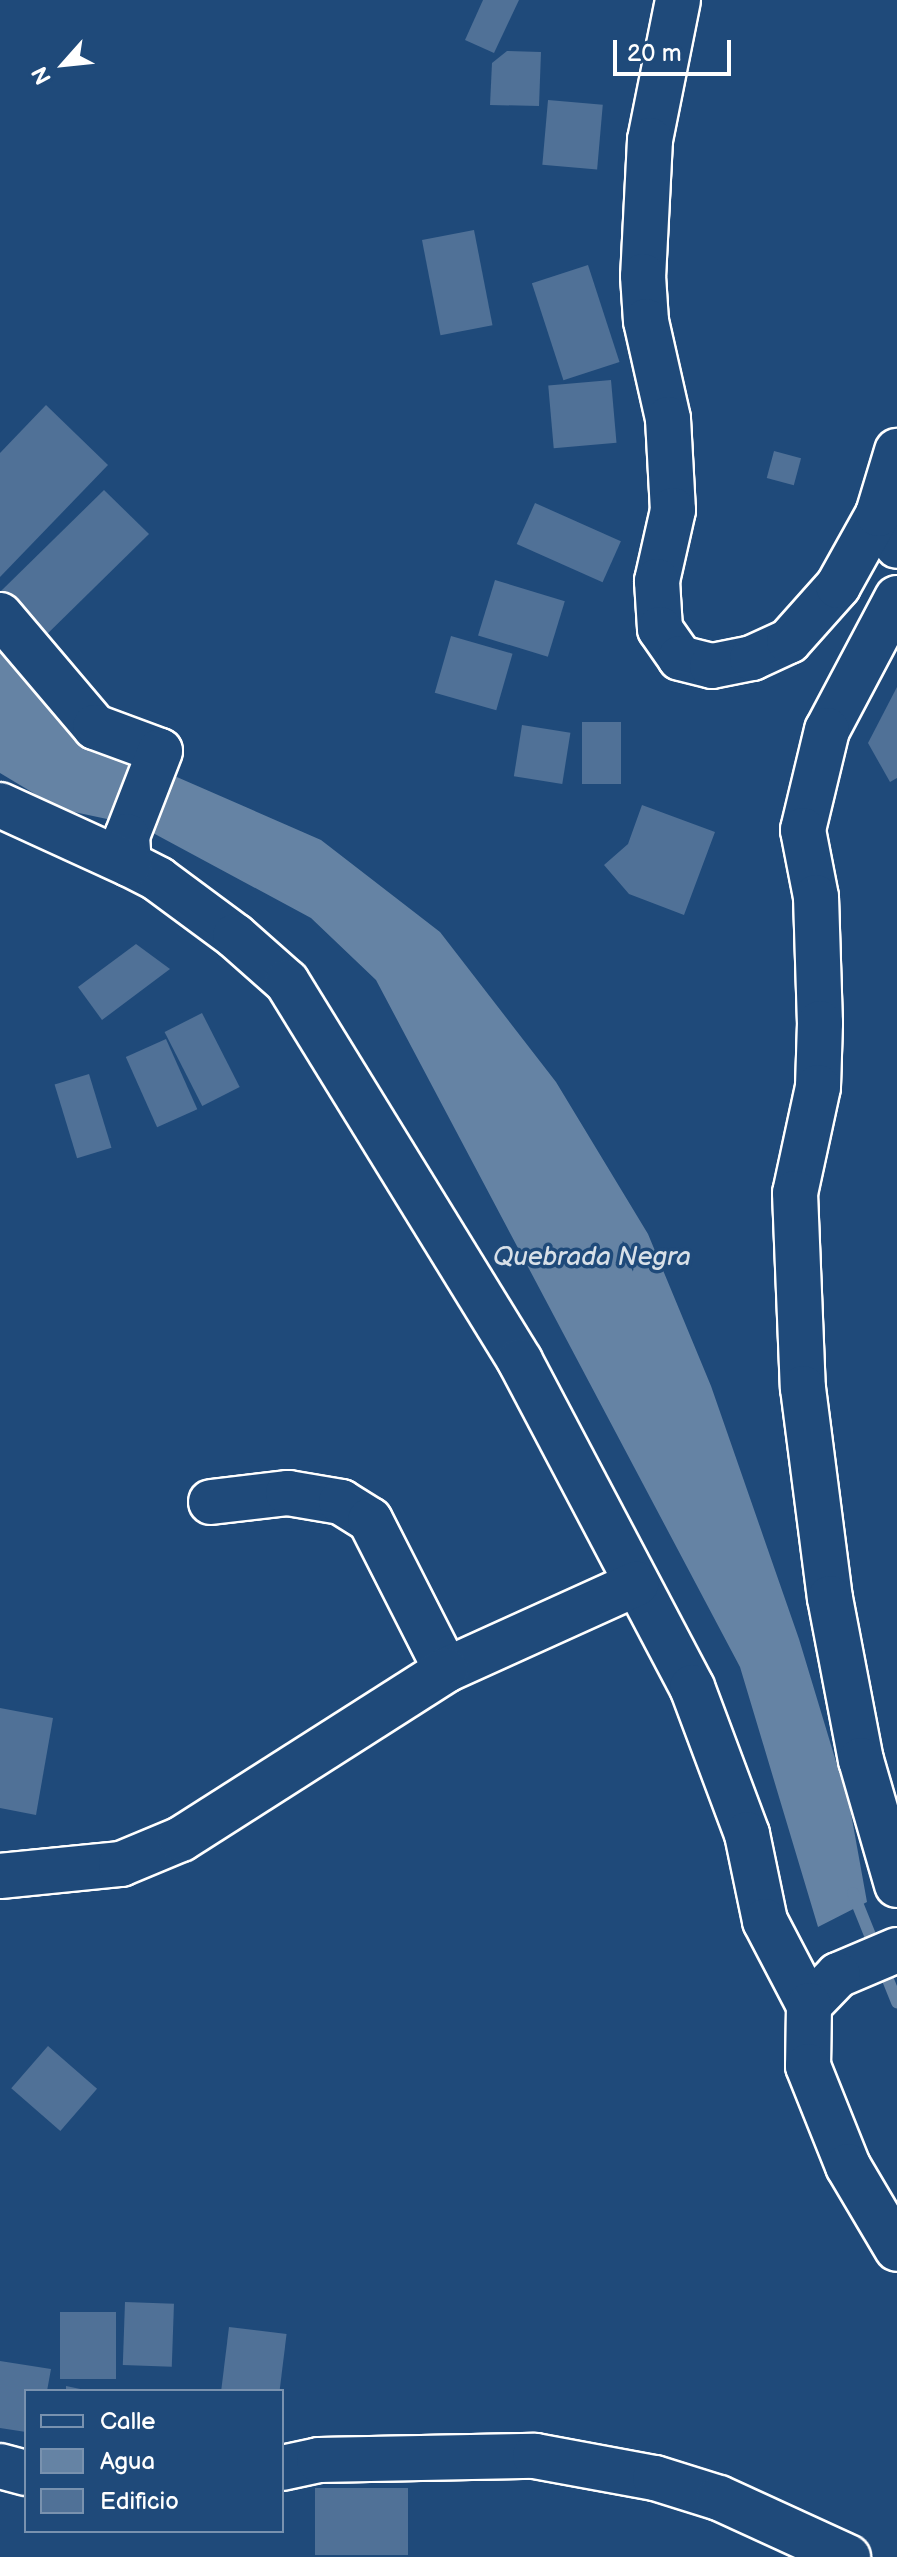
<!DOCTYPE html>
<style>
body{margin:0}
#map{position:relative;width:897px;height:2557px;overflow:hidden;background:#1f4a7a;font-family:"Balsamiq Sans",sans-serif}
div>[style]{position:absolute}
.water>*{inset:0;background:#6583a4}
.stream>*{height:12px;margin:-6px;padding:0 6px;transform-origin:6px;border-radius:6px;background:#6583a4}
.building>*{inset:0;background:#507197;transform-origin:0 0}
.roads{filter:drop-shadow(2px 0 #fff) drop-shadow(-2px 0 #fff) drop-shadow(0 2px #fff) drop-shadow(0 -2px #fff)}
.minor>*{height:44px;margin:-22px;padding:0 22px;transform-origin:22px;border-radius:22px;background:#1f4a7a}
.secondary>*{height:44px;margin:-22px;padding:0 22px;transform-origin:22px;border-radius:22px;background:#1f4a7a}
span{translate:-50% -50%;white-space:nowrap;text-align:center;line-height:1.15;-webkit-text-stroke:7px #1f4a7a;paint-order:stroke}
.water-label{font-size:26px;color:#d8e0e8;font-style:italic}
.legend{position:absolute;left:24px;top:2389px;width:260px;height:144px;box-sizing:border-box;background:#1f4a7a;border:2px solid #7992af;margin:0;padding:10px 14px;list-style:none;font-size:24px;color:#fff}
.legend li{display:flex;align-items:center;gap:16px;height:40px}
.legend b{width:40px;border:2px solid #7992af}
.north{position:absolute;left:24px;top:24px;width:80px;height:80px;-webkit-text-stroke:6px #1f4a7a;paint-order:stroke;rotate:243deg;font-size:22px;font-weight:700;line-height:32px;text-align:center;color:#fff}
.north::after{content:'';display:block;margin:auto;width:28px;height:36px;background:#fff;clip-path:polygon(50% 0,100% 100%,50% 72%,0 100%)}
.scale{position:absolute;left:613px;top:40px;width:118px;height:36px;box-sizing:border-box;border:4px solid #fff;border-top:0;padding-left:10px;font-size:24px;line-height:28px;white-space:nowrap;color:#fff;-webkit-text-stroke:6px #1f4a7a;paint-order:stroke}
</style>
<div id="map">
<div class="water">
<div style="clip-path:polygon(0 651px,92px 740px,321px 840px,440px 932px,556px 1082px,648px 1234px,711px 1386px,799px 1639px,850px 1808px,867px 1902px,818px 1927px,740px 1667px,376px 980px,311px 918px,140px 826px,60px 809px,0 773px)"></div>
</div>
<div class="stream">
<div style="left:853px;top:1893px;width:118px;rotate:68deg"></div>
</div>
<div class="building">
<div style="clip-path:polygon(483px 0,519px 0,494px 53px,465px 40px)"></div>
<div style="clip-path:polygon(507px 51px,541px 52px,539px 106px,490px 105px,492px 63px)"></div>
<div style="left:548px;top:100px;width:55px;height:65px;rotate:5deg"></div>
<div style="left:474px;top:230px;width:97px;height:53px;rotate:79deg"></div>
<div style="left:588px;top:265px;width:102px;height:59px;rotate:72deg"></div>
<div style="left:611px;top:380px;width:63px;height:63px;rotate:85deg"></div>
<div style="clip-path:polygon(46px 405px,108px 465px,0 577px,0 453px)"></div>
<div style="left:774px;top:451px;width:28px;height:28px;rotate:15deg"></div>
<div style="clip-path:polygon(104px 490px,149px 534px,38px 643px,0 604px,0 592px)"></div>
<div style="left:535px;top:503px;width:94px;height:45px;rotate:24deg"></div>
<div style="left:495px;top:580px;width:73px;height:58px;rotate:17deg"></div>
<div style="left:451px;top:636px;width:64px;height:59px;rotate:16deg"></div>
<div style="clip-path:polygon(897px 687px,897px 778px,890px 782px,868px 743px)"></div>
<div style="left:582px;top:722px;width:39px;height:62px"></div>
<div style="left:522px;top:725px;width:49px;height:52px;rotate:9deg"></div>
<div style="clip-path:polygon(642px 805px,715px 832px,684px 915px,629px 894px,604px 865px,628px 844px)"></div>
<div style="clip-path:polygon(136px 944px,170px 969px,102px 1020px,78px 987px)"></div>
<div style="left:202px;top:1013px;width:83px;height:42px;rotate:63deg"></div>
<div style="left:166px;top:1039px;width:77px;height:44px;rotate:66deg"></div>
<div style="left:89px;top:1074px;width:77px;height:36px;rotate:73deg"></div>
<div style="clip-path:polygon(0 1708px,53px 1718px,36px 1815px,0 1808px)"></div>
<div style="left:48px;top:2046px;width:65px;height:56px;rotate:41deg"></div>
<div style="left:125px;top:2302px;width:49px;height:63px;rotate:2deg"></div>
<div style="left:60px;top:2312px;width:56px;height:67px"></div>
<div style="left:229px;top:2327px;width:58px;height:65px;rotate:7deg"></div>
<div style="clip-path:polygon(0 2361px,51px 2369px,47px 2391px,26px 2391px,26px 2432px,0 2428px)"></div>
<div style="clip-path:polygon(66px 2386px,85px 2390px,85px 2391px,66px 2391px)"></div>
<div style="left:315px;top:2488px;width:93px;height:67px"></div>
</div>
<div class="roads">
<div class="minor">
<div style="left:878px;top:514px;width:37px;rotate:59deg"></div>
<div style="left:897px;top:598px;width:149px;rotate:117.9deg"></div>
<div style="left:827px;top:730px;width:103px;rotate:103.5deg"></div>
<div style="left:803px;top:830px;width:68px;rotate:79deg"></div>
<div style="left:816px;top:897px;width:126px;rotate:88.2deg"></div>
<div style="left:820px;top:1023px;width:64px;rotate:91.8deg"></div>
<div style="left:818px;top:1087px;width:108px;rotate:102.2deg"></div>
<div style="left:795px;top:1193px;width:195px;rotate:87.7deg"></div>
<div style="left:803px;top:1388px;width:212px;rotate:82.7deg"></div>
<div style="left:830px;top:1598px;width:165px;rotate:79.2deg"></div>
<div style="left:861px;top:1760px;width:130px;rotate:73.9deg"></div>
<div style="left:0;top:615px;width:147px;rotate:49.7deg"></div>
<div style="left:95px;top:727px;width:69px;rotate:20.3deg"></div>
<div style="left:160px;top:751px;width:91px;rotate:111.2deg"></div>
<div style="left:127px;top:836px;width:28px;rotate:86deg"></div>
<div style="left:129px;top:864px;width:33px;rotate:27deg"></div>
<div style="left:158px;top:879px;width:96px;rotate:36.5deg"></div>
<div style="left:235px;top:936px;width:69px;rotate:41.5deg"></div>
<div style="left:287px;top:982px;width:445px;rotate:58.4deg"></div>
<div style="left:520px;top:1361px;width:369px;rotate:62.2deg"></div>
<div style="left:692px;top:1687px;width:157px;rotate:69.5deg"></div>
<div style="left:747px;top:1834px;width:89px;rotate:78.3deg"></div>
<div style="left:765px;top:1921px;width:95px;rotate:62.4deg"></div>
<div style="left:0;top:805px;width:142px;rotate:24.6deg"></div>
<div style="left:211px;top:1502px;width:78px;rotate:-6.7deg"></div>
<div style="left:288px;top:1493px;width:54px;rotate:9.6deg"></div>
<div style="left:341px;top:1502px;width:34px;rotate:32deg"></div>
<div style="left:370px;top:1520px;width:168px;rotate:63.1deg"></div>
<div style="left:446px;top:1670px;width:209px;rotate:-24.4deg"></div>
<div style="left:0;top:1876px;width:122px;rotate:-5.7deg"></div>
<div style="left:121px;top:1864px;width:65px;rotate:-22.6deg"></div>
<div style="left:181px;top:1839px;width:314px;rotate:-32.5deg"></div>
<div style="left:0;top:2466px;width:27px;rotate:15deg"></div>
<div style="left:282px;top:2468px;width:38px;rotate:-12deg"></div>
<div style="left:319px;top:2460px;width:216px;rotate:-1.1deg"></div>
<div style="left:535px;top:2456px;width:122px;rotate:10.4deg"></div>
<div style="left:655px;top:2478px;width:67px;rotate:17.4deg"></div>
<div style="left:719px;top:2498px;width:142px;rotate:24.6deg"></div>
</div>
<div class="secondary">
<div style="left:678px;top:0;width:143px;rotate:101.3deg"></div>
<div style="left:650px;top:140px;width:136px;rotate:92.9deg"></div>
<div style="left:643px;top:276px;width:45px;rotate:86.2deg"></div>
<div style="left:646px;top:321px;width:100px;rotate:77.3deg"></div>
<div style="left:668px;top:419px;width:91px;rotate:86.9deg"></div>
<div style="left:673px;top:510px;width:73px;rotate:102.7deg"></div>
<div style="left:657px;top:581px;width:48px;rotate:86.4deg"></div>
<div style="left:660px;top:629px;width:35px;rotate:55deg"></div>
<div style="left:680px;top:658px;width:33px;rotate:14deg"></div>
<div style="left:712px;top:666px;width:41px;rotate:-11.3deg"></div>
<div style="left:752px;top:658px;width:41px;rotate:-24.7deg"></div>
<div style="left:789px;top:641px;width:74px;rotate:-48.3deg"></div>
<div style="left:838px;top:586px;width:82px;rotate:-60.9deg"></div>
<div style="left:878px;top:514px;width:66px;rotate:-73.2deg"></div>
<div style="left:897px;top:1950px;width:64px;rotate:157deg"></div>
<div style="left:838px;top:1975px;width:42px;rotate:134deg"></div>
<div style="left:809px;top:2005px;width:61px;rotate:90.9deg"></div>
<div style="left:808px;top:2066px;width:108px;rotate:68.2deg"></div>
<div style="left:848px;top:2166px;width:96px;rotate:59.4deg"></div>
</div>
</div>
<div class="water-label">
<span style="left:592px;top:1258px">Quebrada Negra</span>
</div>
<ul class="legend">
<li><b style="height:10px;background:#1f4a7a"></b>Calle</li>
<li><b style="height:22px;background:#6583a4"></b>Agua</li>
<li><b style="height:22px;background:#507197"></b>Edificio</li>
</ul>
<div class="north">N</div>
<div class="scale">20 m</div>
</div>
